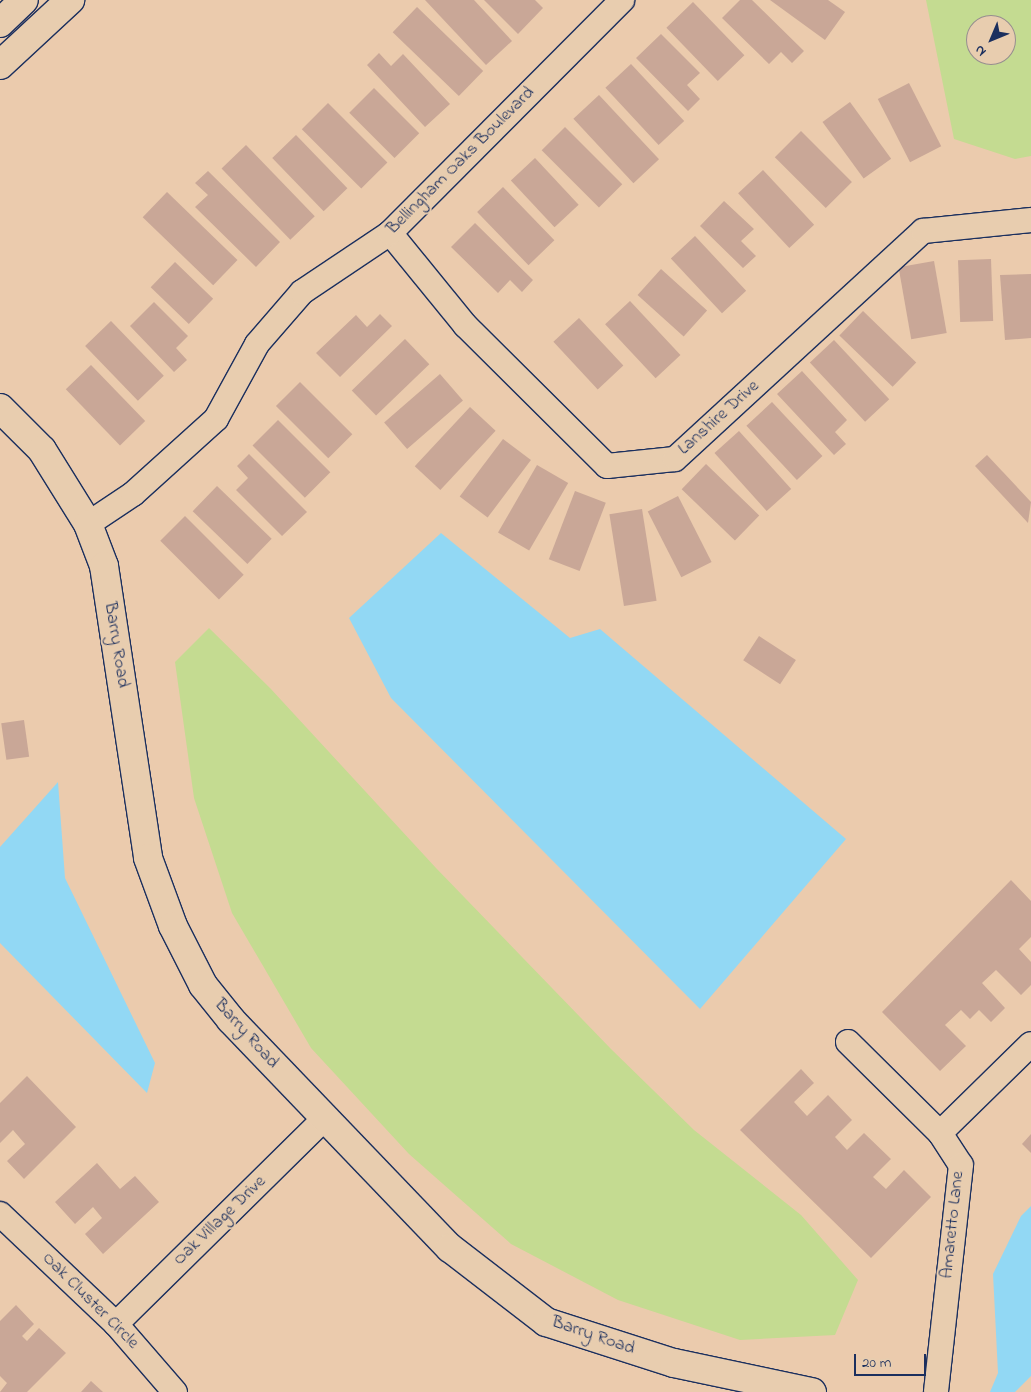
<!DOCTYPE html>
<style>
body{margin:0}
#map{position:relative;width:1031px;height:1392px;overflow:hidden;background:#ebcbad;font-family:"Indie Flower",sans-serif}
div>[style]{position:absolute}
.green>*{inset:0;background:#c4db91}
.water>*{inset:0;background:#92d8f4}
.building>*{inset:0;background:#c9a797;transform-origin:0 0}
.roads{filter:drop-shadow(1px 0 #1b2f5e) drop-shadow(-1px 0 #1b2f5e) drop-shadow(0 1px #1b2f5e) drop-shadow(0 -1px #1b2f5e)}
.minor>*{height:24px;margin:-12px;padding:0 12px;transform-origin:12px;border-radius:12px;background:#e8cdaf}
.tertiary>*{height:28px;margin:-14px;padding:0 14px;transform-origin:14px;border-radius:14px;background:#e8cdaf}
.motorway>*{height:28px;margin:-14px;padding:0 14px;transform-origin:14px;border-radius:14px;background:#e8cdaf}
span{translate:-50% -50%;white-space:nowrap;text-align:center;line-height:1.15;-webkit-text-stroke:4px #e8cdaf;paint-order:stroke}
.street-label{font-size:18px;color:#1b2f5e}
.north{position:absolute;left:966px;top:15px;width:50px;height:50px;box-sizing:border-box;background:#e8cdaf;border:1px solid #968e8f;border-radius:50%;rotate:225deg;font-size:14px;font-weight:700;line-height:20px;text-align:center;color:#1b2f5e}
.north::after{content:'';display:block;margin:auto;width:18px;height:22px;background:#1b2f5e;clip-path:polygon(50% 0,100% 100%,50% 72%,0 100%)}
.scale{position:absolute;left:854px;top:1354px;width:72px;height:22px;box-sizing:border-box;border:2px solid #1b2f5e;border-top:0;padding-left:6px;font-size:15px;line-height:18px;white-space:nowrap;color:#1b2f5e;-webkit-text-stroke:4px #e8cdaf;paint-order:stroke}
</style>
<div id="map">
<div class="green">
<div style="clip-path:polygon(evenodd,926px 0,1031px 0,1031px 156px,1015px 159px,954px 139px,926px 0,976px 25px,1006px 25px,1006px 55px,976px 55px,976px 25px)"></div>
<div style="clip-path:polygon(209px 628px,270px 688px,436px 868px,611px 1049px,694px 1130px,801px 1215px,858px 1280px,835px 1335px,740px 1340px,618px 1300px,511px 1244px,409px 1154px,311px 1048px,232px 913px,194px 798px,175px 662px)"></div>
</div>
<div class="water">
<div style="clip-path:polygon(441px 533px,570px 638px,600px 629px,846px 839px,700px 1009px,391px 698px,349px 618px)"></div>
<div style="clip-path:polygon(58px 782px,65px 878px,155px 1063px,147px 1093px,0 943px,0 847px)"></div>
<div style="clip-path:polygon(1031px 1206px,1031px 1376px,1015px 1392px,990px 1392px,998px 1373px,993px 1274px,1021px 1216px)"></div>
</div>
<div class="building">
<div style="clip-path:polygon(425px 0,474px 0,512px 41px,486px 65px)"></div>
<div style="clip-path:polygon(484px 0,535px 0,543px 8px,518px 34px)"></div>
<div style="clip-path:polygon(740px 0,752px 0,804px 51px,792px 63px,781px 52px,769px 64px,722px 18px)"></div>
<div style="clip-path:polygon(770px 0,828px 0,845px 12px,825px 40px)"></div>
<div style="left:693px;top:2px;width:74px;height:37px;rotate:46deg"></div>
<div style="left:417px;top:7px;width:92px;height:35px;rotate:44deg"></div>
<div style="clip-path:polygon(661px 34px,700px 73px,687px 85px,700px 99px,688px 111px,636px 58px)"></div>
<div style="clip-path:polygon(379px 53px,391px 66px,403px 54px,450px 104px,425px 127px,367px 65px)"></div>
<div style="left:631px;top:64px;width:78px;height:35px;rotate:47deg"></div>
<div style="left:909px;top:83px;width:71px;height:35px;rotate:63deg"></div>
<div style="left:374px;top:88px;width:64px;height:35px;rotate:45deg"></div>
<div style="left:599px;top:95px;width:88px;height:35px;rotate:47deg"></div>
<div style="left:850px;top:102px;width:70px;height:34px;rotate:54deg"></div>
<div style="left:328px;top:103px;width:84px;height:37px;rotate:45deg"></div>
<div style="left:565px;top:127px;width:81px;height:33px;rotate:45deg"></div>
<div style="left:801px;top:131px;width:72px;height:37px;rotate:45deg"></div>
<div style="left:296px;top:135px;width:74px;height:33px;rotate:46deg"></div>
<div style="left:246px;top:145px;width:99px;height:34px;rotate:46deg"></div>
<div style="left:535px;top:158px;width:64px;height:33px;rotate:47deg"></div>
<div style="left:763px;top:170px;width:75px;height:34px;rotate:47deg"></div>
<div style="clip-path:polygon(208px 171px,280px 242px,256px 267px,195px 207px,208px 195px,195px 183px)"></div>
<div style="left:503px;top:187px;width:74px;height:36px;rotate:46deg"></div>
<div style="left:167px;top:192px;width:98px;height:35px;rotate:44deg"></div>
<div style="clip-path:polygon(724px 201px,754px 229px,741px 241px,756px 256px,743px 268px,700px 226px)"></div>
<div style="clip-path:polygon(475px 223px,533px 280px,522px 292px,510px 280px,498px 293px,451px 247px)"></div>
<div style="left:695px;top:236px;width:75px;height:33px;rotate:47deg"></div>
<div style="left:991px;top:259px;width:62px;height:33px;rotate:88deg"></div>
<div style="left:934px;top:261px;width:73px;height:36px;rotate:80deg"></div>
<div style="left:175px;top:262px;width:53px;height:35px;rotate:44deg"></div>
<div style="left:661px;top:269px;width:62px;height:35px;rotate:42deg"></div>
<div style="clip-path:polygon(1031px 274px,1031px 338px,1005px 340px,1000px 275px)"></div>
<div style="left:630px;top:301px;width:74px;height:34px;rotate:47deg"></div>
<div style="clip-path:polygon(154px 302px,188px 336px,176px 348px,187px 360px,174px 372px,130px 326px)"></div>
<div style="left:863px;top:311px;width:74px;height:34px;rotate:44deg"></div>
<div style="clip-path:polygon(380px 314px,392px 326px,340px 377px,316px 353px,356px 315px,367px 327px)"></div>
<div style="left:579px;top:318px;width:65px;height:35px;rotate:47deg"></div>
<div style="left:111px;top:321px;width:76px;height:36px;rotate:46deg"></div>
<div style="left:405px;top:339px;width:35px;height:74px;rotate:46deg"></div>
<div style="left:834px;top:340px;width:81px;height:33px;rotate:47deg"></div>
<div style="left:91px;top:365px;width:78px;height:35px;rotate:46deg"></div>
<div style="clip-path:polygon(802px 371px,847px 420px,835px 432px,846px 444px,834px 455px,777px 394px)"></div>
<div style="left:440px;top:374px;width:35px;height:74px;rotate:49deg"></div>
<div style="left:300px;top:382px;width:74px;height:34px;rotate:45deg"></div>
<div style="left:772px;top:402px;width:74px;height:35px;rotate:47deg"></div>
<div style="left:470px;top:407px;width:35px;height:81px;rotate:43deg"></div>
<div style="left:278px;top:420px;width:74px;height:36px;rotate:45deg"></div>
<div style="left:739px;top:431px;width:78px;height:33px;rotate:48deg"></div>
<div style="left:503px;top:439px;width:35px;height:72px;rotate:37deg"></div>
<div style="clip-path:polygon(249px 454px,307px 512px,282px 536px,236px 490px,248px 478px,237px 466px)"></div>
<div style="clip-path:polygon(987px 455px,1031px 502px,1028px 523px,975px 466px)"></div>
<div style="left:706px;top:464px;width:74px;height:35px;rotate:44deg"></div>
<div style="left:537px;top:465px;width:36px;height:78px;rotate:30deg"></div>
<div style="left:217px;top:486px;width:76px;height:35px;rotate:44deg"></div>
<div style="left:575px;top:491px;width:33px;height:73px;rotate:21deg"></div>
<div style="left:678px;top:496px;width:74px;height:34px;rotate:63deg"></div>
<div style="left:642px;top:509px;width:93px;height:33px;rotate:81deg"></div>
<div style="left:185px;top:516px;width:83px;height:35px;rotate:45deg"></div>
<div style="left:759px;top:636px;width:44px;height:29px;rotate:33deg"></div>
<div style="left:24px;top:720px;width:37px;height:23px;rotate:82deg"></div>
<div style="clip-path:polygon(1011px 880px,1031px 901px,1031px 937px,1019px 949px,1031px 962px,1031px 985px,1021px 995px,996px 970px,982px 983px,1005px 1008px,991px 1022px,979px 1010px,970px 1019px,961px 1010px,945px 1025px,966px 1046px,940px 1071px,882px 1012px)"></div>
<div style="clip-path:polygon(801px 1069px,814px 1083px,794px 1102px,807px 1116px,828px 1095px,852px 1120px,835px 1137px,847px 1150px,864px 1133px,891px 1159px,873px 1177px,886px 1189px,904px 1170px,931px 1197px,871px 1258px,740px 1130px)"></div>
<div style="clip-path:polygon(27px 1076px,76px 1127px,24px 1179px,7px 1161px,25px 1144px,13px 1130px,0 1143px,0 1103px)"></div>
<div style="clip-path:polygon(1031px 1134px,1031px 1153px,1022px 1144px)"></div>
<div style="clip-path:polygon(97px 1163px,120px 1189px,135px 1176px,159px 1202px,103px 1254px,85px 1234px,102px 1218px,93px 1207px,75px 1224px,55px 1202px)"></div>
<div style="clip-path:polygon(16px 1305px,34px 1324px,22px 1336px,27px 1341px,39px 1328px,66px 1353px,27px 1392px,0 1392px,7px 1383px,0 1376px,0 1321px)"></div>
<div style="clip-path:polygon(91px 1381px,103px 1392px,81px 1392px)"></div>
</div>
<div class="roads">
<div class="minor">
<div style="left:390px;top:233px;width:119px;rotate:50.8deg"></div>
<div style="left:465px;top:325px;width:200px;rotate:44.8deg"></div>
<div style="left:607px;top:466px;width:68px;rotate:-5.9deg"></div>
<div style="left:675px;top:459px;width:337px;rotate:-42.6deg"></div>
<div style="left:923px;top:231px;width:109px;rotate:-5.8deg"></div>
<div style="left:88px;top:524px;width:54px;rotate:-33.7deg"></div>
<div style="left:133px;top:494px;width:112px;rotate:-42.1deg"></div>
<div style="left:216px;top:419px;width:85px;rotate:-61.3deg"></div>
<div style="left:257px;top:344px;width:69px;rotate:-49.1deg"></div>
<div style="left:302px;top:292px;width:106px;rotate:-33.8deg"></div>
<div style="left:390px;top:233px;width:329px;rotate:-45.1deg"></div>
<div style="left:848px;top:1042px;width:129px;rotate:44.7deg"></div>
<div style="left:940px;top:1133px;width:38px;rotate:57deg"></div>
<div style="left:961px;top:1165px;width:228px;rotate:96.3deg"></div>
<div style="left:940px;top:1133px;width:127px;rotate:-44.4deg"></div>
<div style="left:0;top:1214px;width:160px;rotate:43.5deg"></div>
<div style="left:116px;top:1324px;width:90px;rotate:49.1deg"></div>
<div style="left:116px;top:1324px;width:292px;rotate:-44.6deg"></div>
</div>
<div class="tertiary">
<div style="left:0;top:408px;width:59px;rotate:45deg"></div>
<div style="left:42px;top:450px;width:87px;rotate:58.1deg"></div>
<div style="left:88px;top:524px;width:45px;rotate:69.1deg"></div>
<div style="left:104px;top:566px;width:295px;rotate:81.4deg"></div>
<div style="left:148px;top:858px;width:72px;rotate:69.8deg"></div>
<div style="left:173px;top:926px;width:66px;rotate:63deg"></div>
<div style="left:203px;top:985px;width:45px;rotate:51.3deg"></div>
<div style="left:231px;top:1020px;width:316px;rotate:46.2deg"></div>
<div style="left:450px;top:1248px;width:121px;rotate:37.6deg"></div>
<div style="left:546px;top:1322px;width:134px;rotate:17.8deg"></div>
<div style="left:674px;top:1363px;width:141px;rotate:11.9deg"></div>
</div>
<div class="motorway">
<div style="left:0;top:23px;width:33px;rotate:-44deg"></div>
<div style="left:0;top:65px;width:96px;rotate:-42.9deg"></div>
</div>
</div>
<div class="street-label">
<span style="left:461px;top:161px;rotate:-45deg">Bellingham Oaks Boulevard</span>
<span style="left:719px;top:418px;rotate:-42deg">Lanshire Drive</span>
<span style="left:116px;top:645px;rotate:81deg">Barry Road</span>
<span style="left:246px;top:1034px;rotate:48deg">Barry Road</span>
<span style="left:220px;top:1221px;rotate:-44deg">Oak Village Drive</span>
<span style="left:953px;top:1225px;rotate:-84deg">Amaretto Lane</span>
<span style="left:90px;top:1301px;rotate:45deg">Oak Cluster Circle</span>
<span style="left:593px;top:1336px;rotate:19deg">Barry Road</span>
</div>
<div class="north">N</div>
<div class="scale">20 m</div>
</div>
